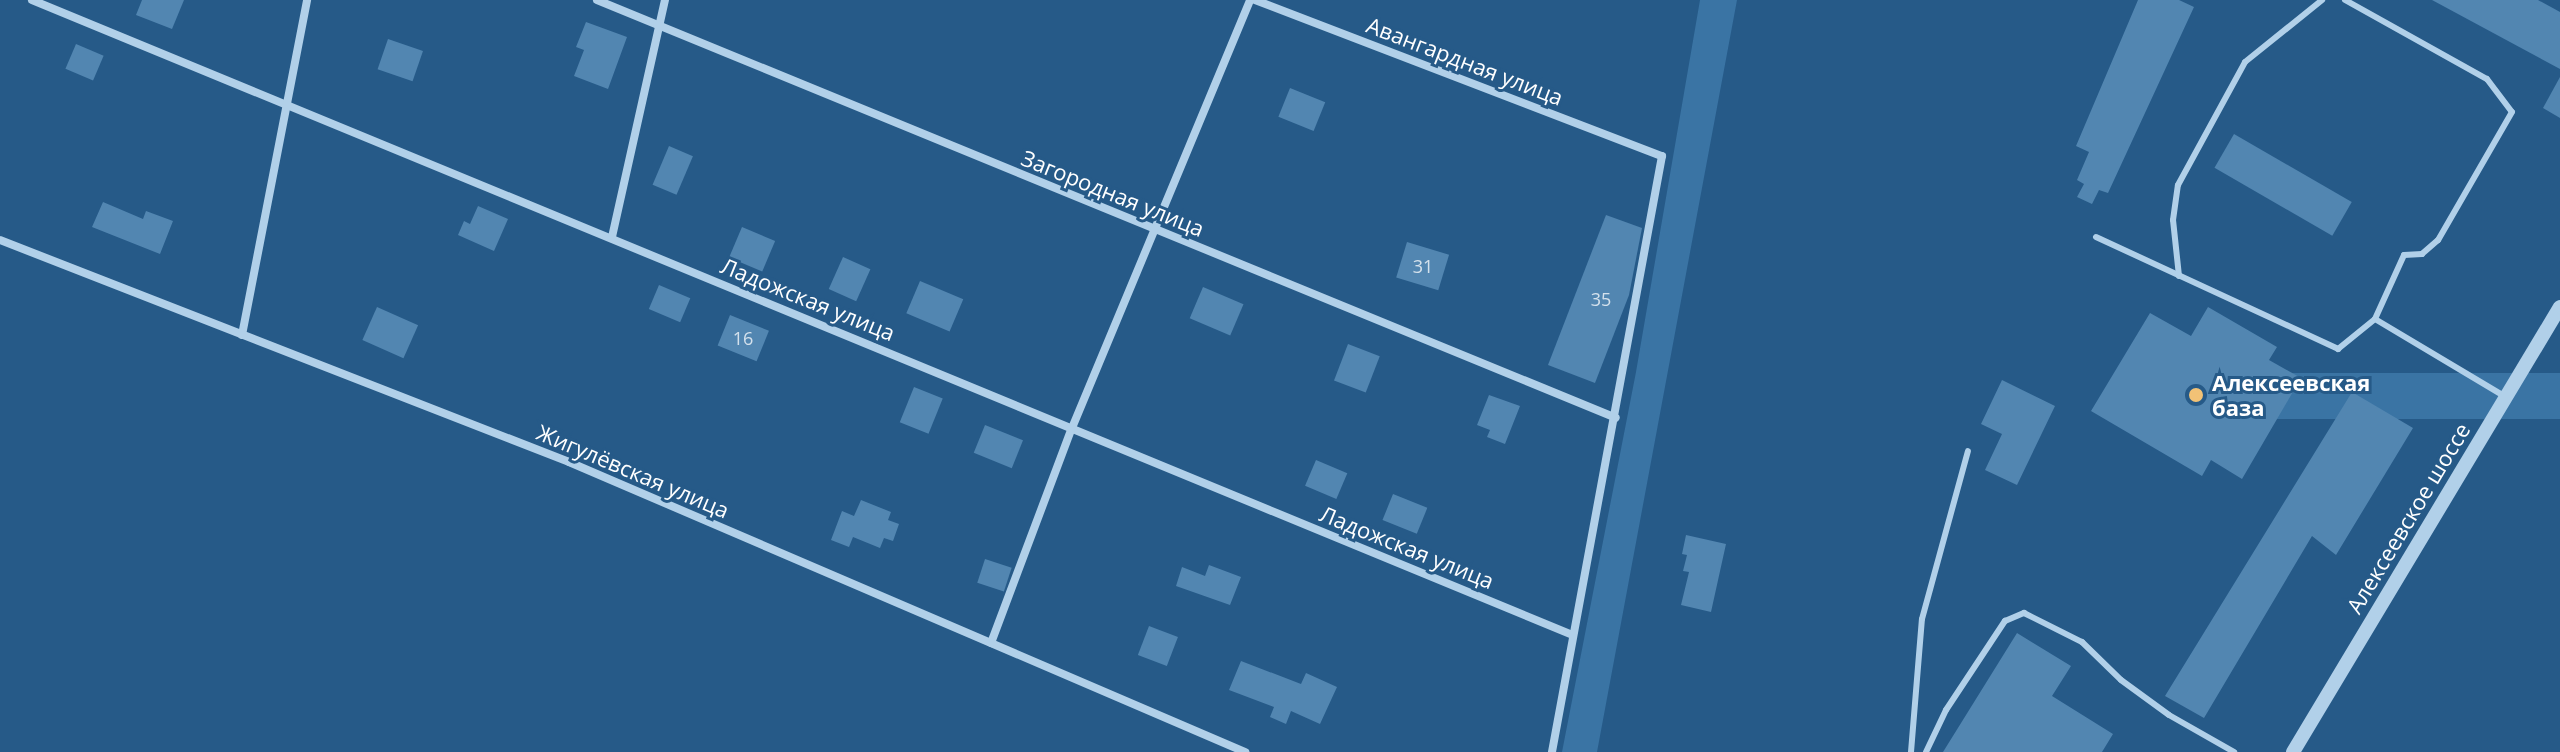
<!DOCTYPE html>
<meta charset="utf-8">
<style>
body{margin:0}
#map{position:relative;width:2560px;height:752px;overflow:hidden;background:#265a88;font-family:"Open Sans",sans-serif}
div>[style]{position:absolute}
.green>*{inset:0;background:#3a74a4;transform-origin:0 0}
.building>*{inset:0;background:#5286b1;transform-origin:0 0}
.service>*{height:6px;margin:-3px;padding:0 3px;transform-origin:3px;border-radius:3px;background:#b1d0e9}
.minor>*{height:8px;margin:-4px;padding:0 4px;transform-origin:4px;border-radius:4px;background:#b1d0e9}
.tertiary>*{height:14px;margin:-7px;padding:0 7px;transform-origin:7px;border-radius:7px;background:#b1d0e9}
.dots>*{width:22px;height:22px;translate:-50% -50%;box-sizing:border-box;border:4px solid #265a88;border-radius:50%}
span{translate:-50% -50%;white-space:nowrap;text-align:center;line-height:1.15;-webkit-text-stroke:6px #265a88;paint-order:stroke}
.number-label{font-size:18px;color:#d4e1ec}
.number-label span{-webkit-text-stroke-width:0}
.street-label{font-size:22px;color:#fff}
.poi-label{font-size:22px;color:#fff;font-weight:700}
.left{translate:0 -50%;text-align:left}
</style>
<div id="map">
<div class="green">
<div style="clip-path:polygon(1700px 0,1737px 0,1597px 752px,1562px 752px,1636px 372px)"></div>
<div style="left:2560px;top:373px;width:46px;height:445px;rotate:90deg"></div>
</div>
<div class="building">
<div style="clip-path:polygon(142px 0,184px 0,172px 29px,136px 15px)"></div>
<div style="clip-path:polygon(2138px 0,2179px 0,2194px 7px,2108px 193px,2099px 190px,2092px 204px,2077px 197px,2084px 184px,2077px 180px,2089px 152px,2076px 146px)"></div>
<div style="clip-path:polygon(2432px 0,2538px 0,2560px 12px,2560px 69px)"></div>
<div style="clip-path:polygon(586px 22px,627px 37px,608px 89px,574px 76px,584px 50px,576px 47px)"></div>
<div style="left:388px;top:39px;width:37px;height:32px;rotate:19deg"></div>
<div style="left:76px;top:44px;width:30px;height:27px;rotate:23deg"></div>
<div style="clip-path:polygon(2560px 77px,2560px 118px,2543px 108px)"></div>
<div style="left:1290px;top:88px;width:38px;height:31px;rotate:22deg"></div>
<div style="left:2234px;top:134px;width:136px;height:39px;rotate:30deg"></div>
<div style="left:669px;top:146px;width:26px;height:42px;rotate:23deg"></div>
<div style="clip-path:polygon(103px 202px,143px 219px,146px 211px,173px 221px,160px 254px,92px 227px)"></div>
<div style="clip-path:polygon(478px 206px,508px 219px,494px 251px,458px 235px,464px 221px,470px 224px)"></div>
<div style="clip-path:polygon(1606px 215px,1642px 228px,1629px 295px,1595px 383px,1548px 365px)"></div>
<div style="left:742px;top:227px;width:36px;height:33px;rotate:23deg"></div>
<div style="left:1407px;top:242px;width:44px;height:37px;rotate:17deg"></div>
<div style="left:843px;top:257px;width:30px;height:35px;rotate:24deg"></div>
<div style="left:920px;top:281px;width:47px;height:35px;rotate:23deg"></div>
<div style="left:659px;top:285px;width:34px;height:26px;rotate:23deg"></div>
<div style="left:1203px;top:287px;width:44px;height:34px;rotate:23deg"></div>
<div style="left:377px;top:307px;width:45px;height:36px;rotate:24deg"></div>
<div style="clip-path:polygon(2208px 307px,2277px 347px,2269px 360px,2301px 378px,2242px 479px,2211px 460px,2202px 476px,2091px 411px,2150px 313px,2191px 336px)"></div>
<div style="left:730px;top:315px;width:42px;height:33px;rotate:22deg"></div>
<div style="left:1348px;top:344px;width:34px;height:39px;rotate:21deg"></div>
<div style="clip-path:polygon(2002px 380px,2055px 406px,2017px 485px,1985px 470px,2002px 434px,1981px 424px)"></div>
<div style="left:914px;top:387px;width:31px;height:38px;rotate:22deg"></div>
<div style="clip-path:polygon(2352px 392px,2413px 428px,2336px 555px,2312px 536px,2204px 718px,2165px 696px)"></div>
<div style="clip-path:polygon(1489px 395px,1520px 406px,1505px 444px,1487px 437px,1490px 430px,1477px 425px)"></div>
<div style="left:985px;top:425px;width:41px;height:30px;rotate:22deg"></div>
<div style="left:1316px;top:460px;width:34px;height:28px;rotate:23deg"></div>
<div style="left:1393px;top:494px;width:37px;height:28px;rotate:22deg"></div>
<div style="clip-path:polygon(861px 500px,891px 512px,888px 520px,899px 524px,893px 541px,884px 538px,880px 548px,853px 537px,849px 547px,831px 540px,842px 511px,854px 516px)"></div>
<div style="clip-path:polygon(1686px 535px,1726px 544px,1711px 612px,1681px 605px,1689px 572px,1683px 571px,1687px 555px,1682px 554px)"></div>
<div style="left:985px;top:559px;width:28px;height:25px;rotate:18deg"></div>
<div style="clip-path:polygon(1209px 565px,1241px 577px,1230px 605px,1176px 586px,1182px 567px,1205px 576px)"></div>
<div style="left:1149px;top:626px;width:31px;height:31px;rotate:21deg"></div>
<div style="clip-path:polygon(2017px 633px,2071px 666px,2052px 696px,2113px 734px,2102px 752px,1943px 752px)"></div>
<div style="clip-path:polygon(1241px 661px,1301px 684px,1306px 673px,1337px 687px,1320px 724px,1291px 711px,1286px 724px,1270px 717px,1274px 707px,1229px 690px)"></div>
</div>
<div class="service">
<div style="left:2345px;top:0;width:162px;rotate:29.1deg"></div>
<div style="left:2487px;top:79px;width:41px;rotate:52.9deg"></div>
<div style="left:2512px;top:112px;width:148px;rotate:120deg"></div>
<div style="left:2438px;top:240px;width:21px;rotate:139deg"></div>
<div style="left:2422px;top:254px;width:18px;rotate:177deg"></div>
<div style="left:2404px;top:255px;width:70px;rotate:114.4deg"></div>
<div style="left:2096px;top:237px;width:267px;rotate:24.8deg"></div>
<div style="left:2338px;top:349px;width:48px;rotate:-39deg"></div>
<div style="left:2375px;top:319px;width:152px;rotate:30.8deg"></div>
<div style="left:2179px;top:276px;width:56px;rotate:-96.1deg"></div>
<div style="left:2173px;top:220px;width:35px;rotate:-82deg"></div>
<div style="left:2178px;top:185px;width:140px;rotate:-61.4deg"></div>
<div style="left:2245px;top:62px;width:99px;rotate:-38.8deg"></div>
<div style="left:1911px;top:752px;width:133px;rotate:-85.3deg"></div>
<div style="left:1922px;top:619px;width:174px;rotate:-74.7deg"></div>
<div style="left:1926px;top:752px;width:47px;rotate:-64.5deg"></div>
<div style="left:1946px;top:710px;width:107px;rotate:-56.5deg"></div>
<div style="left:2005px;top:621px;width:21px;rotate:-23deg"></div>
<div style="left:2024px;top:613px;width:65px;rotate:26.6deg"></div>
<div style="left:2082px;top:642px;width:54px;rotate:44.3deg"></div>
<div style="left:2121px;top:680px;width:59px;rotate:36.1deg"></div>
<div style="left:2169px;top:715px;width:75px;rotate:29.6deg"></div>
</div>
<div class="minor">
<div style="left:32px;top:0;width:1664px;rotate:22.4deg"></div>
<div style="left:597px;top:0;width:1101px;rotate:22.3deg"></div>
<div style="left:1255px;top:0;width:436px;rotate:21deg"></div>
<div style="left:1662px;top:156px;width:606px;rotate:100.46deg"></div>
<div style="left:612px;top:237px;width:243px;rotate:-77.4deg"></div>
<div style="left:0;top:240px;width:611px;rotate:21.31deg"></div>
<div style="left:569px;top:462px;width:736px;rotate:23.22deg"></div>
<div style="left:242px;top:335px;width:341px;rotate:-79deg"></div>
<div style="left:991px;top:643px;width:230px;rotate:-69.4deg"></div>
<div style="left:1072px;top:428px;width:464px;rotate:-67.4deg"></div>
</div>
<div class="tertiary">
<div style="left:2293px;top:752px;width:519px;rotate:-59.04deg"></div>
</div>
<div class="dots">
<div style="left:2196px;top:395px;background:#f2c276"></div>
</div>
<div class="number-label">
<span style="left:1423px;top:266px">31</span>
<span style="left:1601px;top:299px">35</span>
<span style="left:743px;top:338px">16</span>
</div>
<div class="street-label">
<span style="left:1465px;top:61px;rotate:21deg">Авангардная улица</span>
<span style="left:1113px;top:193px;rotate:22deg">Загородная улица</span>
<span style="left:808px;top:299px;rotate:22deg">Ладожская улица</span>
<span style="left:633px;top:471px;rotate:23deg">Жигулёвская улица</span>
<span style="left:2408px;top:518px;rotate:-59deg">Алексеевское шоссе</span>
<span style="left:1407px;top:547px;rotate:22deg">Ладожская улица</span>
</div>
<div class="poi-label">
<span class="left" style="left:2212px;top:395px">Алексеевская<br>база</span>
</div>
</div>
